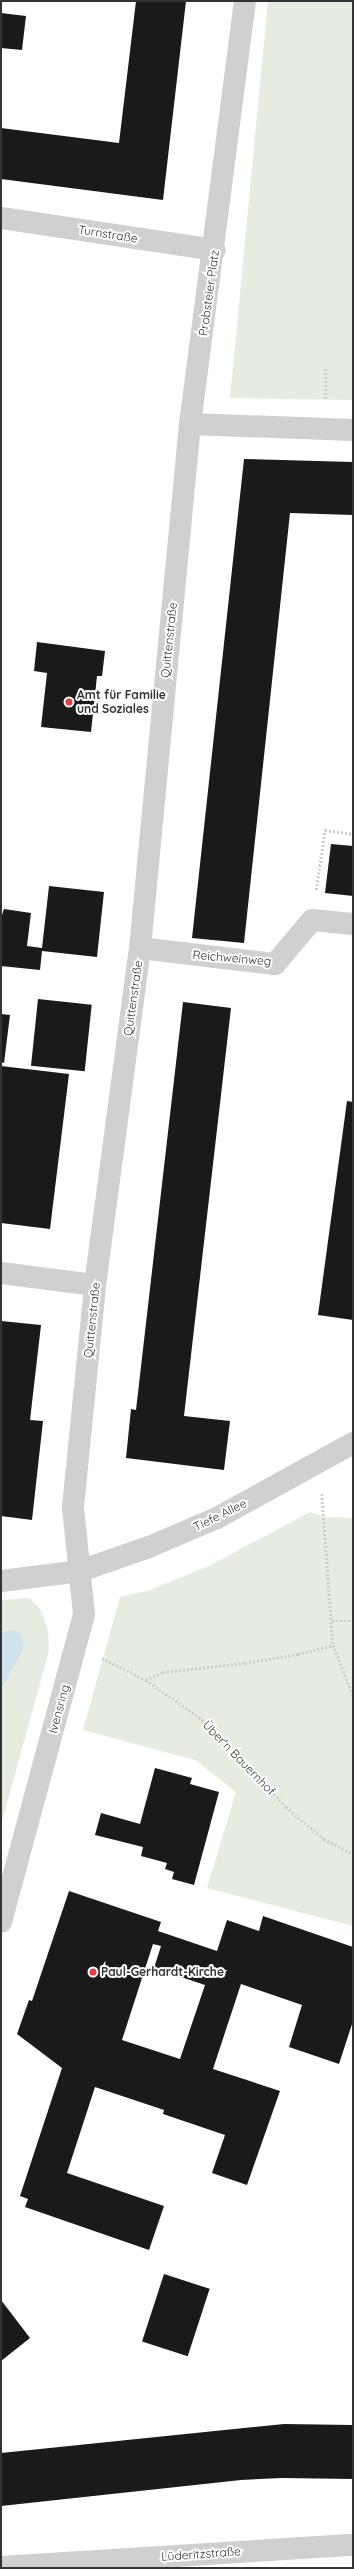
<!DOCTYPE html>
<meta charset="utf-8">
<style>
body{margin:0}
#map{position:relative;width:354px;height:2569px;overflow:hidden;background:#fff;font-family:Quicksand,sans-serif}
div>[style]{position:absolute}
.green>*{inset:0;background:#e6ecdf}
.water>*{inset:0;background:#cfe2ee}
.building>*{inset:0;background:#1a1a1a;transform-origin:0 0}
.path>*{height:2.5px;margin-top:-1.25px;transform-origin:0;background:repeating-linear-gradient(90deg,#cdcdcd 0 2px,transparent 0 4px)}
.minor>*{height:22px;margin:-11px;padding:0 11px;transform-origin:11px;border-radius:11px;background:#d0d0d0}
.dots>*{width:11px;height:11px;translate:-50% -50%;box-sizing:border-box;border:2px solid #fff;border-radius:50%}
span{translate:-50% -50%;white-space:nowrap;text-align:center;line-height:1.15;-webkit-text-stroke:4px #fff;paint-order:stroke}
.street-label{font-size:12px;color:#333}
.poi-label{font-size:12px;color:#333;font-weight:700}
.left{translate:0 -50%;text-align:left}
.frame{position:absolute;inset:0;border:2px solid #333;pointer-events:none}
</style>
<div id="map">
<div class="green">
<div style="clip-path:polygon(268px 1px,353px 1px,353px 400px,230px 398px)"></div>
<div style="clip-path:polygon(310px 1512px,325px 1517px,353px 1518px,353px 1926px,207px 1888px,236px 1792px,195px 1760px,83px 1730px,120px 1597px,147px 1591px,209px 1566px)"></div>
<div style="clip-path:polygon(30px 1598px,41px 1610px,48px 1630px,49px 1651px,1px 1825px,1px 1600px)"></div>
</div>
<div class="water">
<div style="clip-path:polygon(12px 1630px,22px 1634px,24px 1648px,1px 1689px,1px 1632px)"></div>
</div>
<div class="building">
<div style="clip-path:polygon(136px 1px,186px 1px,163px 200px,1px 179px,1px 128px,119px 143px)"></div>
<div style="clip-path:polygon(1px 13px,26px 16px,22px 50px,1px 48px)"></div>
<div style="clip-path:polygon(244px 459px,353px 462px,353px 515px,290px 513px,244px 943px,192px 938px)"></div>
<div style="clip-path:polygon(37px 642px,105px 651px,102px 676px,97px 676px,91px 732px,41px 727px,47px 673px,34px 671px)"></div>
<div style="clip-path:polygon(331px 844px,353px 846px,353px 896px,325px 893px)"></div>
<div style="clip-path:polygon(49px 886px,104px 892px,97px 957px,42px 951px,40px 970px,1px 966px,1px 918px,4px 909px,31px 913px,27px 946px,42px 948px)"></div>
<div style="left:38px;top:999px;width:54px;height:67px;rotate:6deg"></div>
<div style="clip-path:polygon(183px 1002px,231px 1008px,184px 1416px,230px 1421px,224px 1470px,126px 1458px,131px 1409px,136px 1410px)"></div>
<div style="clip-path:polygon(1px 1014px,10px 1015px,4px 1063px,1px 1062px)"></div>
<div style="clip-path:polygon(1px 1066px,69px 1074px,50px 1229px,1px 1223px)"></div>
<div style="clip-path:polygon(347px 1101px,353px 1102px,353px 1320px,318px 1315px)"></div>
<div style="clip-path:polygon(1px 1321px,41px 1325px,30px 1420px,43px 1421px,32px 1520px,1px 1516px)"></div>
<div style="clip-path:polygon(155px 1768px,192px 1778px,190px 1784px,219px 1792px,194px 1885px,172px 1879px,174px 1872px,165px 1869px,167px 1863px,141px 1856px,143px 1847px,95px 1835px,101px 1813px,140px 1824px)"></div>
<div style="clip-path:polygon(evenodd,69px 1891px,161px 1922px,158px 1931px,217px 1951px,227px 1920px,259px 1931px,263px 1916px,353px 1947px,353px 2021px,339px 2064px,289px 2047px,302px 2005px,241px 1984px,213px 2069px,280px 2091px,247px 2185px,212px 2173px,225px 2135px,163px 2114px,164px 2110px,95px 2087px,67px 2173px,164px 2206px,149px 2250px,25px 2207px,28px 2199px,20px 2196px,62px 2068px,17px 2034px,29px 2000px,32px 2001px,69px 1891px,153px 1944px,161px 1946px,154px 1968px,205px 1985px,180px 2059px,122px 2040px,153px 1944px)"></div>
<div style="left:164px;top:2274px;width:48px;height:71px;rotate:18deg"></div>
<div style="clip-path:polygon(1px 2300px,30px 2338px,1px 2361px)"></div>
<div style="clip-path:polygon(284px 2424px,353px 2425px,353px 2479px,282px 2478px,241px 2480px,1px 2506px,1px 2453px)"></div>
</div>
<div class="path">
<div style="left:326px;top:369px;width:30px;rotate:90deg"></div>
<div style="left:316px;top:890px;width:61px;rotate:-81.5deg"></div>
<div style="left:325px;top:830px;width:28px;rotate:8deg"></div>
<div style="left:322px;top:1494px;width:151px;rotate:85.8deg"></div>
<div style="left:333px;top:1645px;width:54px;rotate:68.2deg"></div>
<div style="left:332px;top:1621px;width:21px"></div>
<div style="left:102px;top:1658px;width:49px;rotate:26.6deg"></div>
<div style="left:146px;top:1680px;width:65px;rotate:34.9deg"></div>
<div style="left:199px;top:1717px;width:43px;rotate:42.2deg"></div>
<div style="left:231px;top:1746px;width:82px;rotate:48deg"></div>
<div style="left:286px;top:1807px;width:50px;rotate:40.1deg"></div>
<div style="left:324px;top:1839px;width:33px;rotate:27deg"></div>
<div style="left:146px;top:1680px;width:19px;rotate:-25deg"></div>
<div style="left:163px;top:1672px;width:82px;rotate:-6.3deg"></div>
<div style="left:245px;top:1663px;width:54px;rotate:-9.6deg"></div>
<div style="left:298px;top:1654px;width:36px;rotate:-14deg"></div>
</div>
<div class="minor">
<div style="left:1px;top:218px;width:216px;rotate:8.5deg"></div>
<div style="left:190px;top:424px;width:163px;rotate:2.1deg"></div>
<div style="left:140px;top:948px;width:136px;rotate:6.8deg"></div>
<div style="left:275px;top:964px;width:57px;rotate:-49.9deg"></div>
<div style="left:312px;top:920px;width:41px;rotate:5.6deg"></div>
<div style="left:1px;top:1273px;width:95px;rotate:7.3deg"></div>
<div style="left:1px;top:1581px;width:80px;rotate:-7.2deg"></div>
<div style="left:80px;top:1571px;width:73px;rotate:-19.2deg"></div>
<div style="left:149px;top:1547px;width:74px;rotate:-23.1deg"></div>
<div style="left:217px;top:1518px;width:155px;rotate:-28.9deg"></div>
<div style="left:1px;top:1922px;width:319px;rotate:-74.9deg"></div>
<div style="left:84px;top:1614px;width:108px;rotate:-95.9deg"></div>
<div style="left:73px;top:1507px;width:223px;rotate:-84.3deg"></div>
<div style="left:95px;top:1285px;width:340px;rotate:-82.4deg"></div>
<div style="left:140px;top:948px;width:526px;rotate:-84.55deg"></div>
<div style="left:190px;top:424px;width:427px;rotate:-82.6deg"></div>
<div style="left:1px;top:2567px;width:353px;rotate:-3.6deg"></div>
</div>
<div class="dots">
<div style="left:69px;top:702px;background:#e63946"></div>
<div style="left:93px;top:1972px;background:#e63946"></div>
</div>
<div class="street-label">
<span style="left:108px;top:234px;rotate:9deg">Turnstraße</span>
<span style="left:209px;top:293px;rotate:-82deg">Probsteier Platz</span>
<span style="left:169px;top:640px;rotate:-84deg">Quittenstraße</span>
<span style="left:232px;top:958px;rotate:5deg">Reichweinweg</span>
<span style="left:133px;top:998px;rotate:-82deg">Quittenstraße</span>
<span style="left:92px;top:1320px;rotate:-84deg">Quittenstraße</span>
<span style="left:220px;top:1515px;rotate:-26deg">Tiefe Allee</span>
<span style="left:59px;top:1709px;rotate:-75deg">Ivensring</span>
<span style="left:239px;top:1758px;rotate:46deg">Über'n Bauernhof</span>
<span style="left:201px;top:2554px;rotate:-4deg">Lüderitzstraße</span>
</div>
<div class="poi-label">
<span class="left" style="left:77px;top:702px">Amt für Familie<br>und Soziales</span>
<span class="left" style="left:101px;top:1972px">Paul-Gerhardt-Kirche</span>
</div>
<div class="frame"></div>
</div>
